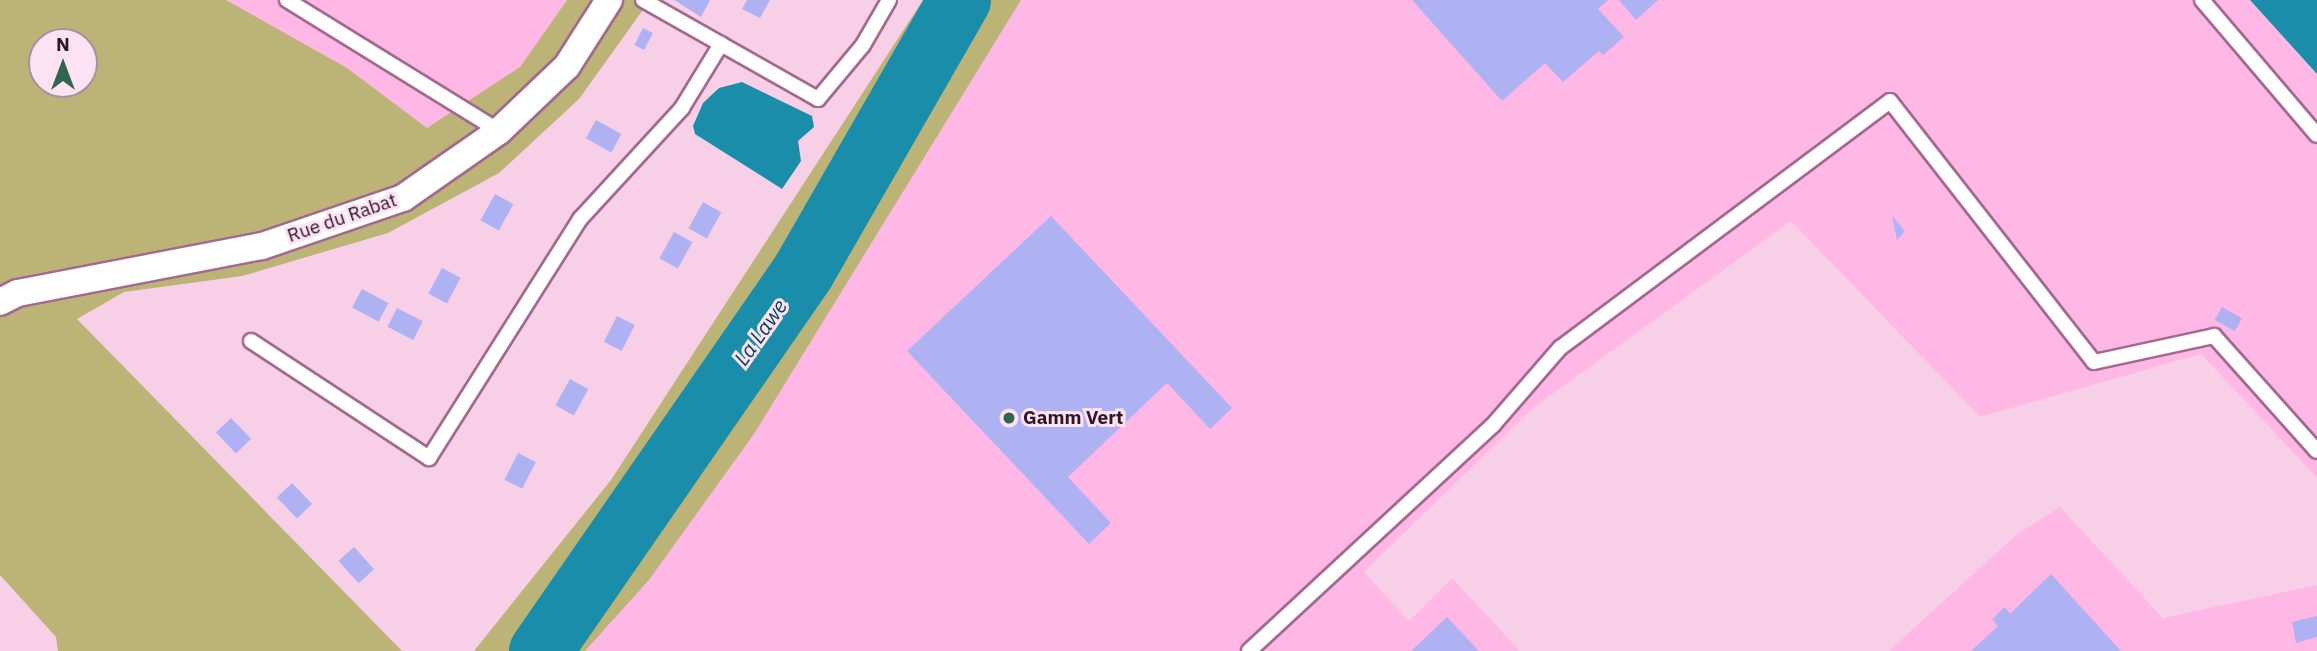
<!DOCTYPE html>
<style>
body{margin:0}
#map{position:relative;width:2317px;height:651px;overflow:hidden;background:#f7d0e8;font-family:"IBM Plex Sans",sans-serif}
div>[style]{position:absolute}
.built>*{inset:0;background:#ffb7e5}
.green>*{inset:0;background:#bcb377}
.water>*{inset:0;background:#1a8dab}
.river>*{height:63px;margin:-31.5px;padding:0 31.5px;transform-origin:31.5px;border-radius:31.5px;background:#1a8dab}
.building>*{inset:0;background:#aeb2f2;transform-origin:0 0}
.roads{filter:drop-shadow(2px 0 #a3698f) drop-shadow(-2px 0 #a3698f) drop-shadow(0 2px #a3698f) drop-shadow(0 -2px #a3698f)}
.service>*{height:14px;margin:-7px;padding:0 7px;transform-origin:7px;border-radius:7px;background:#fff}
.minor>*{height:26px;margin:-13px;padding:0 13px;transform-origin:13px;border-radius:13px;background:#fff}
.dots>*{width:19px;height:19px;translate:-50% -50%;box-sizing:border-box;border:4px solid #fce2f2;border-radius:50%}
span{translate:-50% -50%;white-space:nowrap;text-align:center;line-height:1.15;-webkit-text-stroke:6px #fce2f2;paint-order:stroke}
.street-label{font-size:19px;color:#2d1626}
.poi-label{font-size:19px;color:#2d1626;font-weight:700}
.left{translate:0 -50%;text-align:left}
.water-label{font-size:21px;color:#054555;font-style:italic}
.north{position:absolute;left:28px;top:28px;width:70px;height:70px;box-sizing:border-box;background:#fce2f2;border:2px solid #a990a0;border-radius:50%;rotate:0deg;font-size:19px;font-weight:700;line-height:28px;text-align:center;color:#2d1626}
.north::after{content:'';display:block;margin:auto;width:24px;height:32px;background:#30664c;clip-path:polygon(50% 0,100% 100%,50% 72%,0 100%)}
</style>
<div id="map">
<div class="built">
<div style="clip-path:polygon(226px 0,567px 0,520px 67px,427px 128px,347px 68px)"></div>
<div style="clip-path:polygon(1021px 0,2250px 0,2317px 74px,2317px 478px,2201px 354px,1980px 417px,1791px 221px,1533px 408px,1364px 572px,1409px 621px,1452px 578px,1520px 651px,585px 651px,649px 580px,754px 434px)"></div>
<div style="clip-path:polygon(2060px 507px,2163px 618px,2317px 585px,2317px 651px,1889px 651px,2016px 535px)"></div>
</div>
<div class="green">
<div style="clip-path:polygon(evenodd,0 0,226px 0,347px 68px,427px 128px,520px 67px,567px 0,650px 0,579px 99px,499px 173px,388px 233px,242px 276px,124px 292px,77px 319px,402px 651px,58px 651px,56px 637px,0 575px,0 0,42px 42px,84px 42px,84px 84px,42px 84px,42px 42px)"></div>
<div style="clip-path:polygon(923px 0,1021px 0,754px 434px,649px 580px,585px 651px,474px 651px,611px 480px)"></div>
</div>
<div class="water">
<div style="clip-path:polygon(2250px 0,2317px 0,2317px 74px)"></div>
<div style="clip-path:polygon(742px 82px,812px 116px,814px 127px,798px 141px,801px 161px,782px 189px,695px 134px,693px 126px,703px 103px,719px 88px)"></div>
</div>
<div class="river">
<div style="left:540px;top:651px;width:462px;rotate:-55.3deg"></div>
<div style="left:803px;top:271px;width:313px;rotate:-60.1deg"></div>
</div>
<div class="building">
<div style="clip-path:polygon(674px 0,710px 0,701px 17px)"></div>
<div style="clip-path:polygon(747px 0,770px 0,760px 18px,742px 9px)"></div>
<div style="clip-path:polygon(1412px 0,1608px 0,1598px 9px,1624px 37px,1603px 55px,1599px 51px,1563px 82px,1545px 63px,1502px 101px)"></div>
<div style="clip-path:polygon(1619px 0,1658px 0,1636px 20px)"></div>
<div style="left:643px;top:28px;width:11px;height:19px;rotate:27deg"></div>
<div style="left:596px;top:120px;width:29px;height:21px;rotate:29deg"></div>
<div style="left:495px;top:194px;width:21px;height:30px;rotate:29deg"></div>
<div style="left:703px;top:202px;width:21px;height:30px;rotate:29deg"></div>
<div style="clip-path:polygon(1051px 216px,1232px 408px,1210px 429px,1167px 383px,1068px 477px,1111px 523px,1089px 544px,907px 351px)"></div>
<div style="clip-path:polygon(1892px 216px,1905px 231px,1897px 240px)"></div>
<div style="left:674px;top:232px;width:21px;height:30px;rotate:29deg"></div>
<div style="left:442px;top:268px;width:21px;height:29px;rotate:28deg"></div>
<div style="left:362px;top:289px;width:30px;height:21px;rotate:28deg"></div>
<div style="left:2222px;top:307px;width:23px;height:15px;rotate:29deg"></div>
<div style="left:397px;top:308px;width:29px;height:21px;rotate:27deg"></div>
<div style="left:617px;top:316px;width:20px;height:29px;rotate:27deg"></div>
<div style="left:570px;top:379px;width:21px;height:30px;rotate:29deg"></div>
<div style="left:231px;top:418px;width:29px;height:21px;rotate:46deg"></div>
<div style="left:518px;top:453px;width:20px;height:30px;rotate:27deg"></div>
<div style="left:292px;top:483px;width:29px;height:21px;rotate:46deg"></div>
<div style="left:354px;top:547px;width:30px;height:21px;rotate:48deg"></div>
<div style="clip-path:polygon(2051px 574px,2121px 651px,1971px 651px,1998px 626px,1992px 619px,2005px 607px,2010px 614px)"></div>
<div style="clip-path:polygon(2317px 616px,2317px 637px,2296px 643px,2292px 622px)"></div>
<div style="clip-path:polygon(1447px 617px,1479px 651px,1411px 651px)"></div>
</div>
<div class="roads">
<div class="service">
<div style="left:287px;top:0;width:249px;rotate:31.7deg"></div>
<div style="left:643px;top:0;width:201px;rotate:29.5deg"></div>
<div style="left:818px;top:99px;width:70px;rotate:-50.2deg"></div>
<div style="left:863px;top:45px;width:52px;rotate:-60deg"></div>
<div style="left:2202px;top:0;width:177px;rotate:49.6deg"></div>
<div style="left:251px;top:341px;width:213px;rotate:33.3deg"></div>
<div style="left:429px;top:458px;width:283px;rotate:-57.7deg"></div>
<div style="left:580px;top:219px;width:151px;rotate:-47.4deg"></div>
<div style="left:682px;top:108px;width:75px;rotate:-58.6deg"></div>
<div style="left:1249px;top:651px;width:333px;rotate:-42.8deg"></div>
<div style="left:1493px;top:425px;width:102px;rotate:-49deg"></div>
<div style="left:1560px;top:348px;width:412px;rotate:-36.8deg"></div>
<div style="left:1890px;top:101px;width:331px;rotate:52deg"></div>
<div style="left:2094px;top:362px;width:123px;rotate:-12.2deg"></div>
<div style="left:2214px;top:336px;width:154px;rotate:48.2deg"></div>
</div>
<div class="minor">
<div style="left:0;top:302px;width:20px;rotate:-27deg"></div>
<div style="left:18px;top:293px;width:248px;rotate:-10.9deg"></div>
<div style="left:262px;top:246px;width:149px;rotate:-18.8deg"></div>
<div style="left:403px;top:198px;width:117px;rotate:-34.9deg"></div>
<div style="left:499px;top:131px;width:94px;rotate:-43.7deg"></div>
<div style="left:567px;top:66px;width:78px;rotate:-57.5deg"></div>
</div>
</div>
<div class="dots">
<div style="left:1009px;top:418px;background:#30664c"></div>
</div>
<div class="street-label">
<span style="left:342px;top:218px;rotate:-19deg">Rue du Rabat</span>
</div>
<div class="poi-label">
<span class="left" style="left:1023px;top:418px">Gamm Vert</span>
</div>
<div class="water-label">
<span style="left:760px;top:332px;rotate:-55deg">La Lawe</span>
</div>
<div class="north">N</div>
</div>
